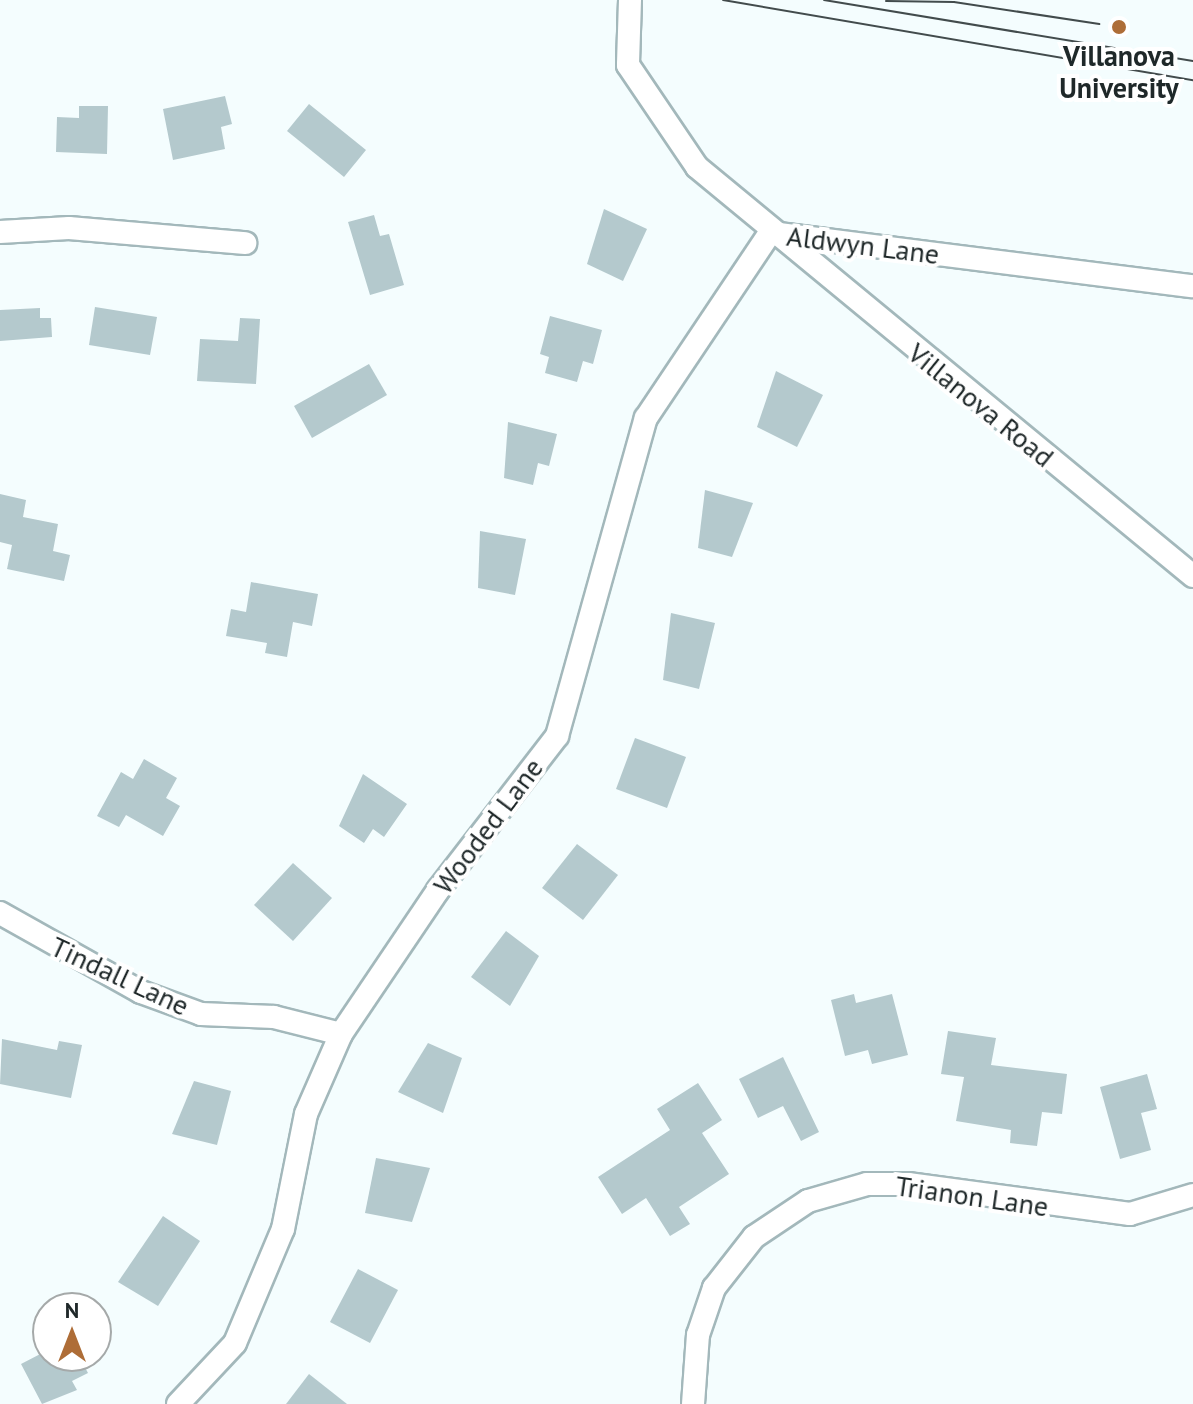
<!DOCTYPE html>
<style>
body{margin:0}
#map{position:relative;width:1193px;height:1404px;overflow:hidden;background:#f4fdfe;font-family:"PT Sans",sans-serif}
div>[style]{position:absolute}
.building>*{inset:0;background:#b4c9cd}
.roads{filter:drop-shadow(2px 0 #a3b8bb) drop-shadow(-2px 0 #a3b8bb) drop-shadow(0 2px #a3b8bb) drop-shadow(0 -2px #a3b8bb)}
.minor>*{height:22px;margin:-11px;padding:0 11px;transform-origin:11px;border-radius:11px;background:#fff}
.tram>*{height:2px;margin:-1px;padding:0 1px;transform-origin:1px;border-radius:1px;background:#424b4c}
.dots>*{width:22px;height:22px;translate:-50% -50%;box-sizing:border-box;border:4px solid #fff;border-radius:50%}
span{translate:-50% -50%;white-space:nowrap;text-align:center;line-height:1.15;-webkit-text-stroke:8px #fff;paint-order:stroke}
.poi-label{font-size:28px;color:#1f2829;font-weight:700}
.street-label{font-size:28px;color:#1f2829}
.north{position:absolute;left:32px;top:1292px;width:80px;height:80px;box-sizing:border-box;background:#fff;border:2px solid #a5a9a9;border-radius:50%;rotate:0deg;font-size:22px;font-weight:700;line-height:32px;text-align:center;color:#1f2829}
.north::after{content:'';display:block;margin:auto;width:28px;height:36px;background:#ae6d37;clip-path:polygon(50% 0,100% 100%,50% 72%,0 100%)}
</style>
<div id="map">
<div class="building">
<i style="clip-path:polygon(225px 96px,232px 124px,221px 127px,225px 149px,173px 160px,163px 109px)"></i>
<i style="clip-path:polygon(309px 104px,366px 150px,344px 177px,287px 131px)"></i>
<i style="clip-path:polygon(79px 106px,108px 106px,107px 154px,56px 152px,57px 117px,79px 118px)"></i>
<i style="clip-path:polygon(604px 209px,647px 229px,623px 281px,587px 264px)"></i>
<i style="clip-path:polygon(374px 215px,380px 236px,389px 234px,404px 285px,370px 295px,348px 222px)"></i>
<i style="clip-path:polygon(95px 307px,157px 317px,150px 355px,89px 345px)"></i>
<i style="clip-path:polygon(40px 308px,40px 318px,51px 318px,52px 337px,0 341px,0 310px)"></i>
<i style="clip-path:polygon(550px 316px,602px 330px,593px 364px,583px 361px,577px 382px,545px 373px,549px 357px,540px 354px)"></i>
<i style="clip-path:polygon(240px 318px,260px 319px,256px 384px,197px 381px,200px 339px,238px 341px)"></i>
<i style="clip-path:polygon(369px 364px,387px 395px,312px 438px,294px 406px)"></i>
<i style="clip-path:polygon(776px 371px,823px 395px,797px 447px,757px 427px)"></i>
<i style="clip-path:polygon(508px 422px,557px 434px,549px 466px,538px 463px,533px 485px,504px 478px)"></i>
<i style="clip-path:polygon(705px 490px,753px 503px,732px 557px,698px 548px)"></i>
<i style="clip-path:polygon(0 494px,26px 500px,23px 517px,58px 524px,53px 551px,70px 555px,64px 581px,7px 569px,12px 545px,0 542px)"></i>
<i style="clip-path:polygon(480px 531px,526px 539px,515px 595px,478px 588px)"></i>
<i style="clip-path:polygon(251px 582px,318px 594px,312px 626px,293px 622px,287px 657px,265px 653px,267px 643px,226px 636px,231px 609px,246px 612px)"></i>
<i style="clip-path:polygon(671px 613px,715px 623px,699px 689px,663px 680px)"></i>
<i style="clip-path:polygon(635px 738px,686px 757px,667px 808px,616px 789px)"></i>
<i style="clip-path:polygon(144px 759px,177px 778px,166px 798px,180px 806px,163px 836px,126px 815px,119px 827px,97px 816px,121px 772px,133px 779px)"></i>
<i style="clip-path:polygon(363px 774px,407px 804px,384px 837px,373px 829px,364px 843px,339px 826px)"></i>
<i style="clip-path:polygon(577px 844px,618px 875px,583px 920px,542px 888px)"></i>
<i style="clip-path:polygon(293px 863px,332px 898px,293px 941px,254px 905px)"></i>
<i style="clip-path:polygon(506px 931px,539px 956px,510px 1006px,471px 977px)"></i>
<i style="clip-path:polygon(854px 994px,856px 1003px,892px 994px,908px 1055px,872px 1064px,868px 1050px,845px 1056px,831px 1000px)"></i>
<i style="clip-path:polygon(948px 1031px,996px 1038px,991px 1065px,1067px 1074px,1062px 1114px,1042px 1112px,1037px 1146px,1010px 1143px,1011px 1130px,956px 1121px,964px 1077px,941px 1074px)"></i>
<i style="clip-path:polygon(2px 1039px,57px 1050px,59px 1041px,82px 1045px,71px 1098px,0 1084px)"></i>
<i style="clip-path:polygon(428px 1043px,462px 1058px,443px 1113px,398px 1092px)"></i>
<i style="clip-path:polygon(783px 1057px,819px 1132px,801px 1141px,783px 1106px,758px 1118px,739px 1079px)"></i>
<i style="clip-path:polygon(1147px 1074px,1157px 1109px,1141px 1113px,1151px 1150px,1120px 1159px,1100px 1087px)"></i>
<i style="clip-path:polygon(194px 1081px,231px 1091px,217px 1145px,172px 1134px)"></i>
<i style="clip-path:polygon(698px 1083px,722px 1120px,702px 1133px,729px 1174px,679px 1207px,690px 1224px,670px 1236px,646px 1198px,622px 1214px,598px 1177px,670px 1130px,657px 1109px)"></i>
<i style="clip-path:polygon(376px 1158px,430px 1168px,412px 1222px,365px 1213px)"></i>
<i style="clip-path:polygon(163px 1216px,200px 1241px,158px 1306px,118px 1282px)"></i>
<i style="clip-path:polygon(358px 1269px,398px 1290px,370px 1343px,330px 1322px)"></i>
<i style="clip-path:polygon(48px 1350px,48px 1356px,79px 1356px,88px 1373px,72px 1381px,77px 1390px,42px 1404px,21px 1364px)"></i>
<i style="clip-path:polygon(309px 1374px,347px 1404px,286px 1404px)"></i>
</div>
<div class="roads">
<div class="minor">
<i style="left:630px;top:0;width:65px;rotate:91.8deg"></i>
<i style="left:628px;top:65px;width:123px;rotate:55.9deg"></i>
<i style="left:697px;top:167px;width:643px;rotate:39.51deg"></i>
<i style="left:0;top:232px;width:69px;rotate:-3.3deg"></i>
<i style="left:69px;top:228px;width:177px;rotate:4.9deg"></i>
<i style="left:771px;top:233px;width:425px;rotate:7.2deg"></i>
<i style="left:0;top:913px;width:162px;rotate:29.3deg"></i>
<i style="left:141px;top:992px;width:64px;rotate:20.1deg"></i>
<i style="left:201px;top:1014px;width:73px;rotate:2.4deg"></i>
<i style="left:274px;top:1017px;width:69px;rotate:14.2deg"></i>
<i style="left:178px;top:1404px;width:83px;rotate:-46.9deg"></i>
<i style="left:235px;top:1343px;width:124px;rotate:-67.2deg"></i>
<i style="left:283px;top:1229px;width:117px;rotate:-78.7deg"></i>
<i style="left:306px;top:1114px;width:87px;rotate:-66.4deg"></i>
<i style="left:341px;top:1034px;width:174px;rotate:-56deg"></i>
<i style="left:438px;top:890px;width:195px;rotate:-52.3deg"></i>
<i style="left:557px;top:736px;width:330px;rotate:-74.4deg"></i>
<i style="left:646px;top:418px;width:223px;rotate:-56.2deg"></i>
<i style="left:693px;top:1404px;width:69px;rotate:-85.9deg"></i>
<i style="left:698px;top:1335px;width:50px;rotate:-71.2deg"></i>
<i style="left:714px;top:1288px;width:65px;rotate:-51.9deg"></i>
<i style="left:754px;top:1237px;width:65px;rotate:-33.7deg"></i>
<i style="left:808px;top:1201px;width:61px;rotate:-16.1deg"></i>
<i style="left:867px;top:1184px;width:41px"></i>
<i style="left:908px;top:1184px;width:224px;rotate:7.7deg"></i>
<i style="left:1130px;top:1214px;width:66px;rotate:-16.8deg"></i>
</div>
</div>
<div class="tram">
<i style="left:723px;top:0;width:477px;rotate:9.7deg"></i>
<i style="left:824px;top:0;width:374px;rotate:9.4deg"></i>
<i style="left:886px;top:1px;width:68px;rotate:0.8deg"></i>
<i style="left:954px;top:2px;width:147px;rotate:8.6deg"></i>
</div>
<div class="dots">
<i style="left:1119px;top:27px;background:#ae6d37"></i>
</div>
<div class="poi-label">
<span style="left:1119px;top:72px">Villanova<br>University</span>
</div>
<div class="street-label">
<span style="left:863px;top:245px;rotate:7deg">Aldwyn Lane</span>
<span style="left:981px;top:405px;rotate:39deg">Villanova Road</span>
<span style="left:488px;top:826px;rotate:-53deg">Wooded Lane</span>
<span style="left:120px;top:976px;rotate:25deg">Tindall Lane</span>
<span style="left:972px;top:1196px;rotate:8deg">Trianon Lane</span>
</div>
<div class="north">N</div>
</div>
